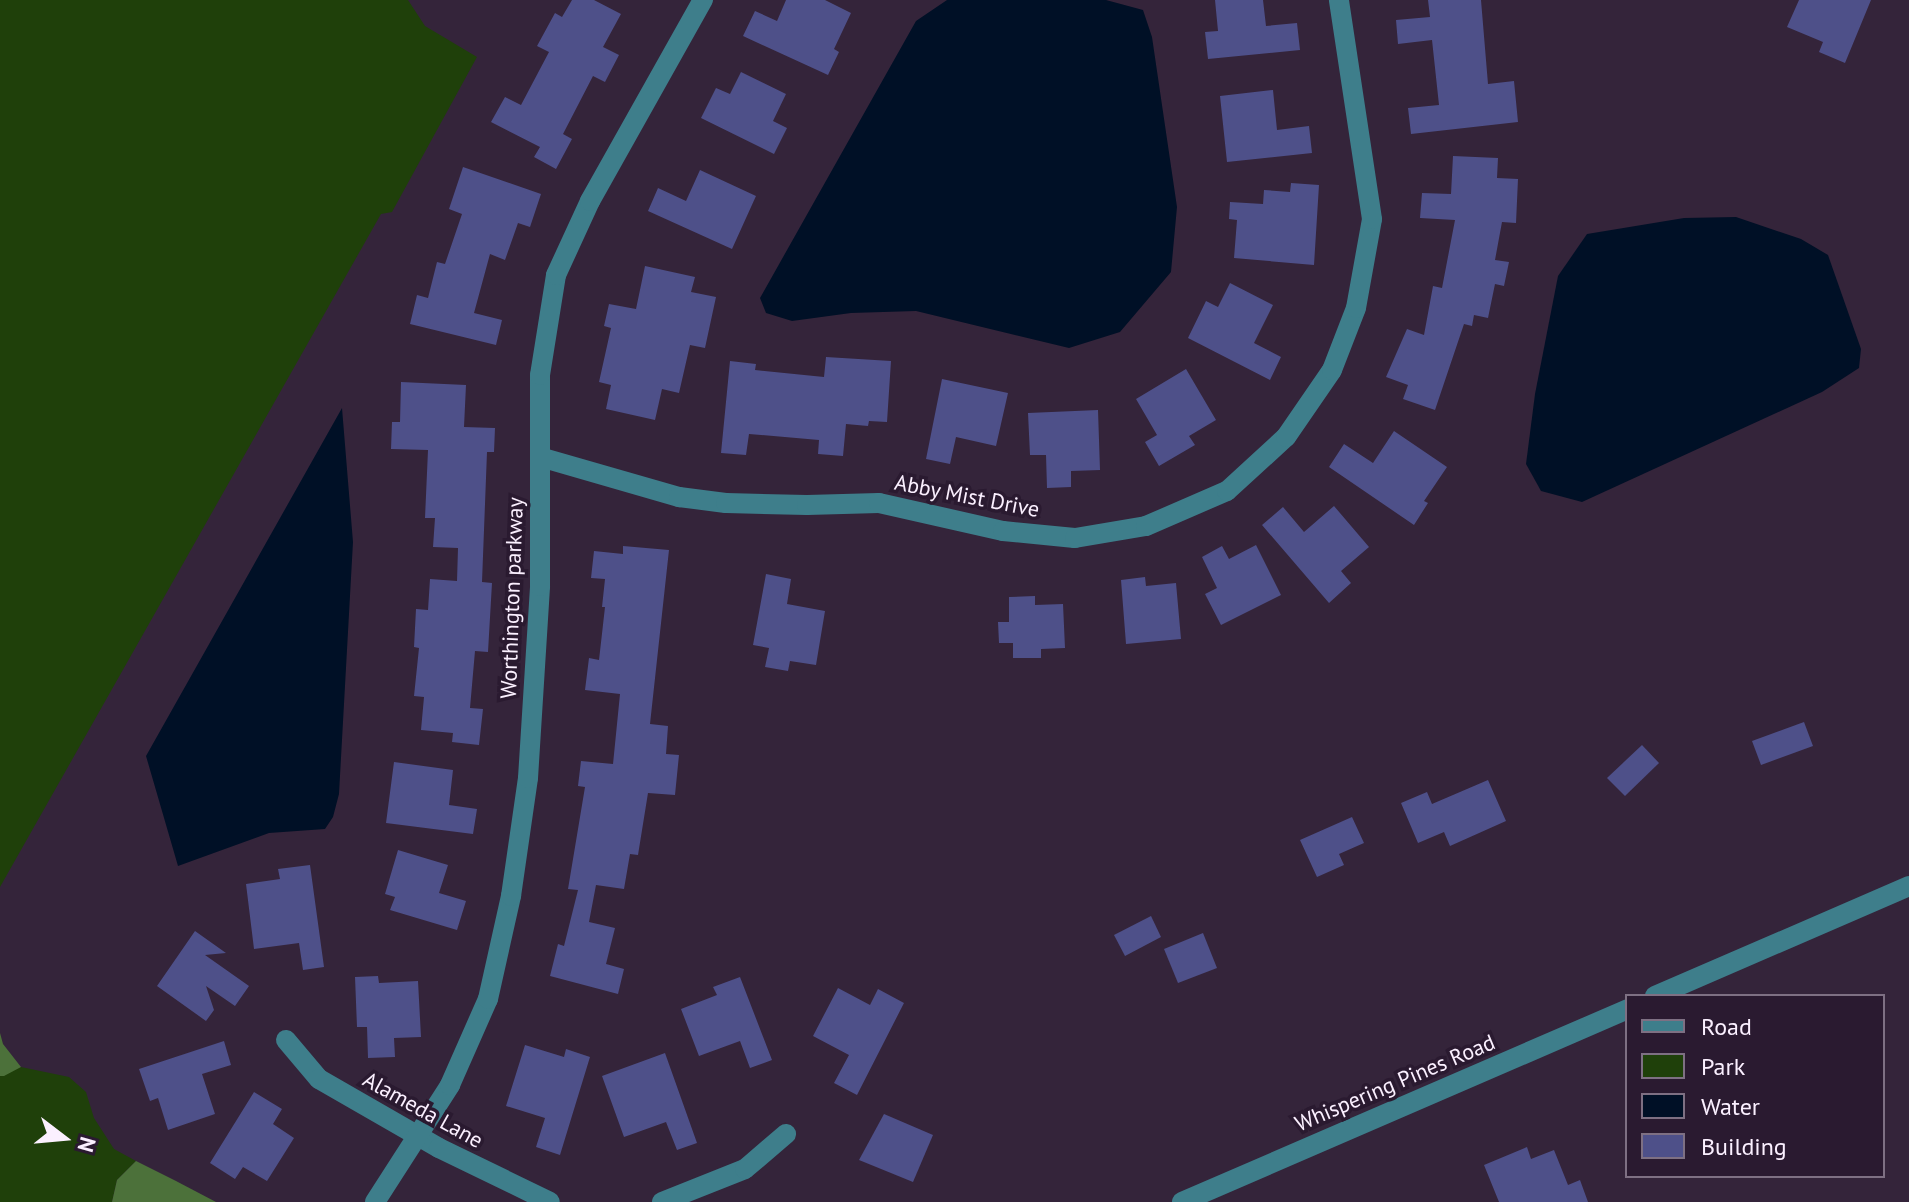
<!DOCTYPE html>
<style>
body{margin:0}
#map{position:relative;width:1909px;height:1202px;overflow:hidden;background:#34243a;font-family:"PT Sans",sans-serif}
div>[style]{position:absolute}
.green>*{inset:0;background:#1f400a}
.forest>*{inset:0;background:#4c713a}
.water>*{inset:0;background:#001026}
.building>*{inset:0;background:#4e5089}
.minor>*{height:20px;margin:-10px;padding:0 10px;transform-origin:10px;border-radius:10px;background:#3e7e8b}
span{translate:-50% -50%;white-space:nowrap;text-align:center;line-height:1.15;-webkit-text-stroke:7px #2a1a30;paint-order:stroke}
.street-label{font-size:22px;color:#fbf0ff}
.legend{position:absolute;left:1625px;top:994px;width:260px;height:184px;box-sizing:border-box;background:#2a1a30;border:2px solid #7e7083;margin:0;padding:10px 14px;list-style:none;font-size:24px;color:#fbf0ff}
.legend li{display:flex;align-items:center;gap:16px;height:40px}
.legend b{width:40px;border:2px solid #7e7083}
.north{position:absolute;left:24px;top:1098px;width:80px;height:80px;-webkit-text-stroke:6px #2a1a30;paint-order:stroke;rotate:106deg;font-size:22px;font-weight:700;line-height:32px;text-align:center;color:#fbf0ff}
.north::after{content:'';display:block;margin:auto;width:28px;height:36px;background:#fbf0ff;clip-path:polygon(50% 0,100% 100%,50% 72%,0 100%)}
</style>
<div id="map">
<div class="green">
<i style="clip-path:polygon(0 0,408px 0,425px 26px,477px 57px,392px 212px,381px 214px,0 887px)"></i>
<i style="clip-path:polygon(21px 1067px,69px 1077px,86px 1092px,94px 1118px,114px 1149px,136px 1161px,117px 1180px,112px 1202px,0 1202px,0 1076px)"></i>
</div>
<div class="forest">
<i style="clip-path:polygon(0 1033px,3px 1044px,21px 1067px,4px 1076px,0 1076px)"></i>
<i style="clip-path:polygon(136px 1161px,176px 1181px,216px 1202px,112px 1202px,117px 1180px)"></i>
</div>
<div class="water">
<i style="clip-path:polygon(947px 0,1106px 0,1143px 10px,1152px 37px,1177px 207px,1171px 272px,1120px 332px,1069px 348px,916px 311px,851px 313px,792px 321px,766px 313px,760px 298px,916px 21px)"></i>
<i style="clip-path:polygon(1736px 217px,1801px 239px,1828px 255px,1861px 349px,1859px 368px,1822px 392px,1582px 502px,1541px 491px,1526px 464px,1535px 394px,1558px 276px,1587px 234px,1684px 218px)"></i>
<i style="clip-path:polygon(342px 408px,353px 542px,339px 794px,333px 817px,325px 829px,269px 833px,178px 866px,146px 756px)"></i>
</div>
<div class="building">
<i style="clip-path:polygon(572px 0,594px 0,621px 14px,603px 47px,619px 55px,605px 82px,593px 76px,563px 134px,572px 139px,556px 169px,534px 157px,540px 147px,491px 122px,505px 97px,521px 105px,549px 52px,537px 46px,555px 13px,562px 17px)"></i>
<i style="clip-path:polygon(786px 0,825px 0,851px 13px,834px 49px,839px 52px,828px 75px,743px 36px,755px 11px,777px 21px)"></i>
<i style="clip-path:polygon(1215px 0,1263px 0,1266px 26px,1297px 23px,1300px 50px,1208px 59px,1205px 32px,1218px 31px)"></i>
<i style="clip-path:polygon(1428px 0,1481px 0,1488px 84px,1514px 81px,1518px 122px,1411px 134px,1408px 108px,1439px 105px,1432px 40px,1398px 44px,1396px 20px,1430px 17px)"></i>
<i style="clip-path:polygon(1799px 0,1871px 0,1845px 63px,1819px 52px,1823px 42px,1787px 27px)"></i>
<i style="clip-path:polygon(741px 72px,786px 94px,773px 121px,787px 128px,774px 154px,701px 118px,716px 88px,730px 94px)"></i>
<i style="clip-path:polygon(1273px 90px,1277px 130px,1309px 126px,1312px 153px,1227px 162px,1220px 96px)"></i>
<i style="clip-path:polygon(1453px 156px,1498px 158px,1497px 178px,1518px 179px,1516px 223px,1502px 222px,1495px 260px,1509px 262px,1504px 286px,1495px 284px,1488px 318px,1474px 315px,1472px 326px,1464px 324px,1435px 410px,1403px 399px,1408px 385px,1386px 377px,1407px 329px,1424px 335px,1433px 286px,1442px 288px,1455px 220px,1420px 218px,1422px 193px,1451px 194px)"></i>
<i style="clip-path:polygon(463px 167px,541px 194px,530px 227px,518px 223px,505px 260px,490px 254px,474px 313px,502px 320px,496px 345px,410px 324px,417px 295px,428px 298px,437px 262px,445px 264px,462px 214px,449px 209px)"></i>
<i style="clip-path:polygon(700px 170px,756px 196px,732px 249px,648px 211px,658px 188px,686px 201px)"></i>
<i style="clip-path:polygon(1291px 183px,1319px 185px,1314px 265px,1234px 258px,1237px 220px,1229px 219px,1230px 202px,1263px 204px,1264px 190px,1290px 192px)"></i>
<i style="clip-path:polygon(645px 266px,695px 277px,691px 292px,716px 297px,705px 348px,690px 345px,679px 393px,662px 389px,655px 420px,606px 409px,611px 385px,599px 382px,611px 328px,604px 326px,609px 304px,636px 309px)"></i>
<i style="clip-path:polygon(1230px 283px,1273px 305px,1254px 343px,1281px 357px,1270px 380px,1188px 338px,1206px 301px,1218px 307px)"></i>
<i style="clip-path:polygon(826px 357px,891px 361px,887px 422px,869px 421px,868px 426px,846px 424px,843px 456px,818px 454px,819px 440px,749px 434px,746px 455px,721px 453px,730px 361px,756px 364px,755px 370px,824px 377px)"></i>
<i style="clip-path:polygon(1186px 369px,1216px 420px,1189px 436px,1195px 445px,1159px 466px,1145px 442px,1157px 435px,1136px 399px)"></i>
<i style="clip-path:polygon(942px 379px,1008px 393px,996px 446px,956px 437px,950px 464px,926px 459px)"></i>
<i style="clip-path:polygon(401px 382px,466px 385px,464px 427px,495px 428px,494px 452px,487px 452px,482px 582px,492px 583px,488px 652px,475px 651px,470px 708px,483px 709px,479px 745px,452px 742px,453px 733px,421px 730px,424px 697px,414px 696px,419px 648px,414px 647px,416px 609px,428px 610px,430px 579px,457px 581px,458px 548px,433px 547px,435px 518px,425px 518px,428px 450px,391px 449px,392px 422px,400px 422px)"></i>
<i style="clip-path:polygon(1098px 410px,1100px 470px,1071px 471px,1071px 487px,1047px 488px,1046px 455px,1030px 455px,1028px 413px)"></i>
<i style="clip-path:polygon(1394px 431px,1447px 467px,1424px 501px,1428px 503px,1414px 525px,1329px 467px,1344px 444px,1373px 463px)"></i>
<i style="clip-path:polygon(1334px 506px,1369px 547px,1341px 571px,1351px 583px,1329px 603px,1262px 525px,1283px 507px,1304px 532px)"></i>
<i style="clip-path:polygon(1256px 545px,1281px 595px,1221px 625px,1205px 594px,1217px 588px,1202px 557px,1222px 546px,1229px 559px)"></i>
<i style="clip-path:polygon(623px 546px,669px 550px,650px 724px,668px 726px,666px 754px,679px 755px,675px 795px,648px 793px,638px 855px,630px 854px,624px 889px,596px 885px,589px 922px,615px 928px,606px 964px,624px 969px,618px 994px,550px 976px,558px 944px,564px 946px,578px 890px,568px 889px,585px 787px,578px 786px,581px 761px,613px 764px,620px 694px,585px 690px,589px 658px,599px 660px,605px 607px,602px 607px,605px 579px,591px 578px,594px 551px,623px 554px)"></i>
<i style="clip-path:polygon(766px 574px,791px 579px,787px 604px,825px 611px,816px 665px,790px 661px,788px 671px,765px 667px,769px 648px,753px 645px)"></i>
<i style="clip-path:polygon(1145px 577px,1146px 586px,1176px 583px,1181px 639px,1126px 644px,1121px 580px)"></i>
<i style="clip-path:polygon(1035px 596px,1035px 605px,1063px 604px,1065px 648px,1041px 649px,1041px 658px,1013px 658px,1013px 643px,999px 643px,998px 622px,1009px 622px,1009px 597px)"></i>
<i style="clip-path:polygon(1804px 722px,1813px 746px,1761px 765px,1752px 741px)"></i>
<i style="clip-path:polygon(1642px 745px,1659px 763px,1625px 796px,1607px 778px)"></i>
<i style="clip-path:polygon(394px 762px,453px 770px,449px 805px,477px 809px,473px 834px,386px 823px)"></i>
<i style="clip-path:polygon(1488px 780px,1506px 821px,1450px 846px,1444px 832px,1418px 843px,1401px 803px,1427px 792px,1432px 804px)"></i>
<i style="clip-path:polygon(1352px 817px,1364px 843px,1339px 854px,1344px 865px,1317px 877px,1300px 840px)"></i>
<i style="clip-path:polygon(398px 850px,448px 865px,439px 893px,466px 901px,457px 930px,390px 910px,395px 897px,385px 894px)"></i>
<i style="clip-path:polygon(310px 865px,324px 967px,303px 970px,299px 943px,254px 949px,246px 884px,280px 879px,278px 869px)"></i>
<i style="clip-path:polygon(1151px 916px,1161px 937px,1125px 956px,1114px 935px)"></i>
<i style="clip-path:polygon(195px 931px,226px 953px,205px 955px,249px 986px,235px 1006px,206px 986px,214px 1010px,206px 1021px,157px 986px)"></i>
<i style="clip-path:polygon(1203px 933px,1217px 968px,1178px 983px,1164px 949px)"></i>
<i style="clip-path:polygon(378px 976px,379px 983px,418px 981px,421px 1037px,394px 1038px,395px 1057px,368px 1058px,367px 1027px,357px 1027px,355px 977px)"></i>
<i style="clip-path:polygon(740px 977px,772px 1060px,750px 1068px,740px 1041px,699px 1056px,681px 1009px,717px 995px,713px 987px)"></i>
<i style="clip-path:polygon(838px 988px,870px 1005px,878px 989px,904px 1003px,857px 1095px,834px 1083px,849px 1055px,813px 1036px)"></i>
<i style="clip-path:polygon(224px 1041px,231px 1065px,202px 1074px,215px 1114px,168px 1130px,158px 1098px,150px 1101px,139px 1069px)"></i>
<i style="clip-path:polygon(525px 1045px,564px 1057px,566px 1049px,590px 1057px,560px 1155px,536px 1147px,545px 1118px,506px 1106px)"></i>
<i style="clip-path:polygon(665px 1053px,697px 1143px,677px 1150px,666px 1122px,624px 1137px,602px 1076px)"></i>
<i style="clip-path:polygon(254px 1092px,282px 1109px,273px 1124px,294px 1138px,267px 1181px,243px 1167px,235px 1179px,210px 1163px)"></i>
<i style="clip-path:polygon(884px 1114px,933px 1135px,913px 1182px,859px 1160px)"></i>
<i style="clip-path:polygon(1527px 1147px,1531px 1159px,1554px 1150px,1568px 1185px,1580px 1180px,1588px 1202px,1499px 1202px,1484px 1165px)"></i>
</div>
<div class="minor">
<i style="left:540px;top:457px;width:145px;rotate:16.1deg"></i>
<i style="left:679px;top:497px;width:47px;rotate:7.3deg"></i>
<i style="left:726px;top:503px;width:81px;rotate:1.4deg"></i>
<i style="left:807px;top:505px;width:72px;rotate:-1.6deg"></i>
<i style="left:879px;top:503px;width:127px;rotate:12.7deg"></i>
<i style="left:1003px;top:531px;width:72px;rotate:5.6deg"></i>
<i style="left:1075px;top:538px;width:72px;rotate:-9.6deg"></i>
<i style="left:1146px;top:526px;width:88px;rotate:-23.4deg"></i>
<i style="left:1227px;top:491px;width:80px;rotate:-42.5deg"></i>
<i style="left:1286px;top:437px;width:81px;rotate:-55.5deg"></i>
<i style="left:1332px;top:370px;width:66px;rotate:-68.8deg"></i>
<i style="left:1356px;top:308px;width:90px;rotate:-79.8deg"></i>
<i style="left:1372px;top:219px;width:221px;rotate:-98.6deg"></i>
<i style="left:1655px;top:996px;width:277px;rotate:-23.4deg"></i>
<i style="left:286px;top:1040px;width:51px;rotate:49.8deg"></i>
<i style="left:319px;top:1079px;width:138px;rotate:29.9deg"></i>
<i style="left:439px;top:1148px;width:123px;rotate:25.9deg"></i>
<i style="left:375px;top:1202px;width:139px;rotate:-57.3deg"></i>
<i style="left:450px;top:1085px;width:94px;rotate:-66.2deg"></i>
<i style="left:488px;top:999px;width:106px;rotate:-77.4deg"></i>
<i style="left:511px;top:896px;width:119px;rotate:-81.8deg"></i>
<i style="left:528px;top:778px;width:192px;rotate:-86.4deg"></i>
<i style="left:540px;top:586px;width:211px;rotate:-90deg"></i>
<i style="left:540px;top:375px;width:101px;rotate:-80.9deg"></i>
<i style="left:556px;top:275px;width:81px;rotate:-65.3deg"></i>
<i style="left:590px;top:201px;width:231px;rotate:-60.7deg"></i>
<i style="left:662px;top:1202px;width:89px;rotate:-21.7deg"></i>
<i style="left:745px;top:1169px;width:54px;rotate:-40.5deg"></i>
<i style="left:1182px;top:1202px;width:485px;rotate:-23.4deg"></i>
</div>
<div class="street-label">
<span style="left:967px;top:496px;rotate:11deg">Abby Mist Drive</span>
<span style="left:512px;top:598px;rotate:-88deg">Worthington parkway</span>
<span style="left:1395px;top:1083px;rotate:-23deg">Whispering Pines Road</span>
<span style="left:423px;top:1110px;rotate:29deg">Alameda Lane</span>
</div>
<ul class="legend">
<li><b style="height:10px;background:#3e7e8b"></b>Road</li>
<li><b style="height:22px;background:#1f400a"></b>Park</li>
<li><b style="height:22px;background:#001026"></b>Water</li>
<li><b style="height:22px;background:#4e5089"></b>Building</li>
</ul>
<div class="north">N</div>
</div>
